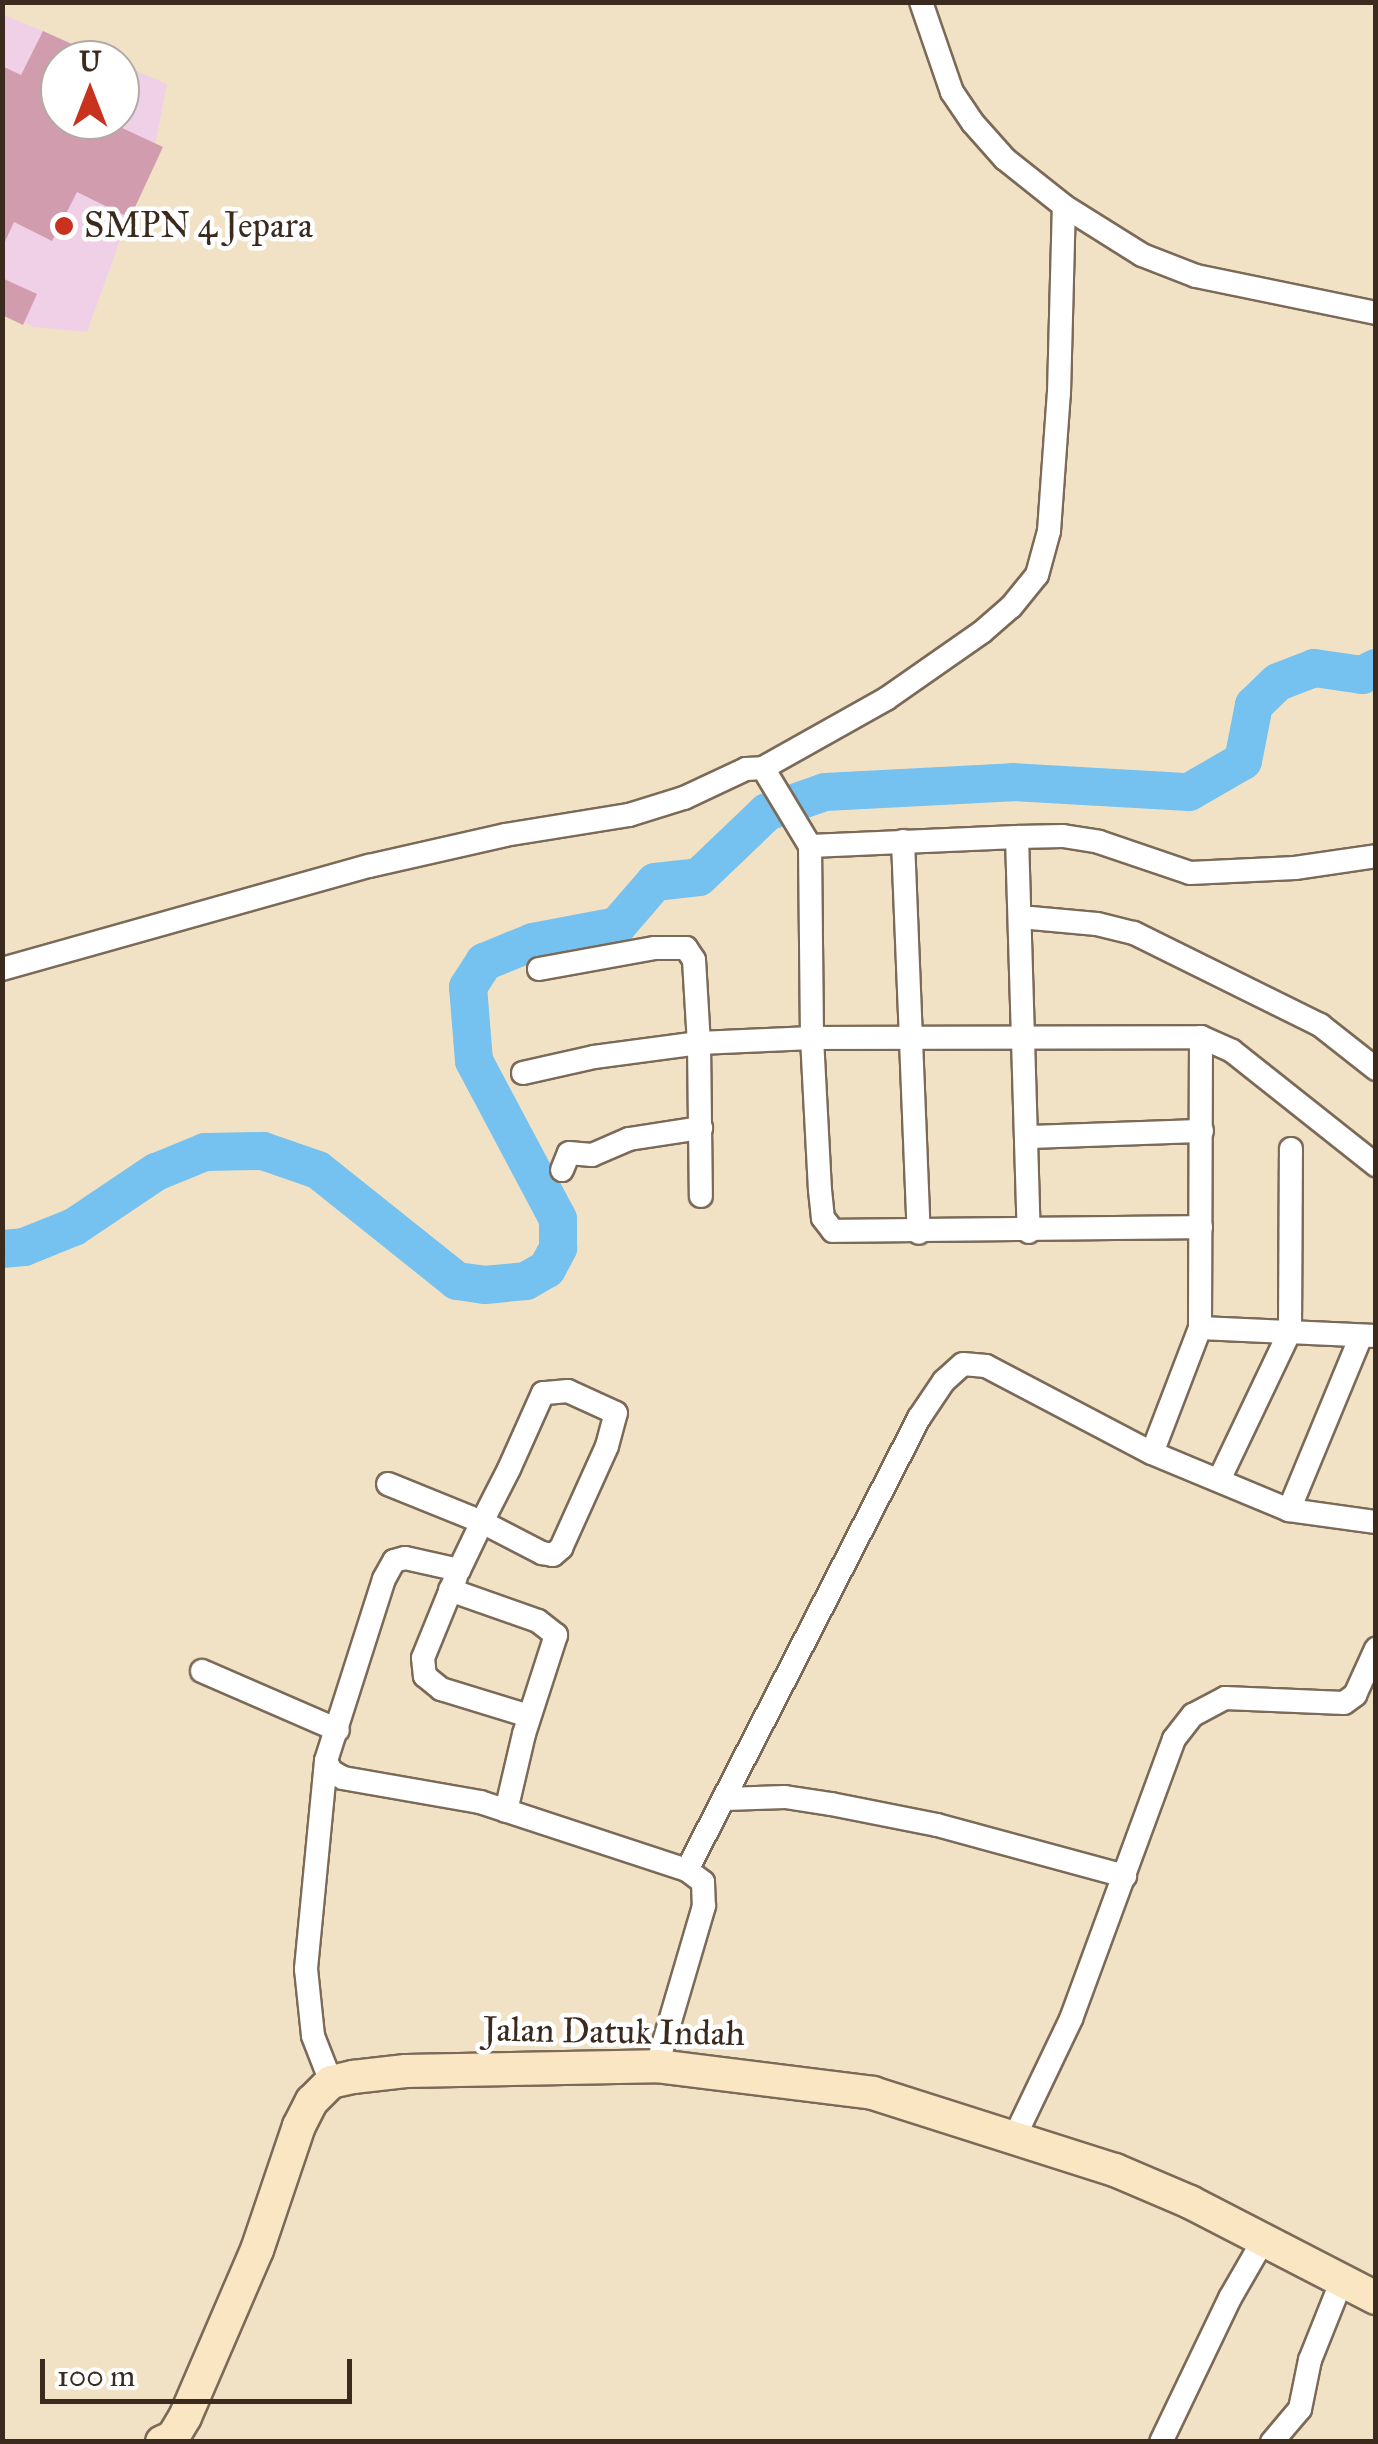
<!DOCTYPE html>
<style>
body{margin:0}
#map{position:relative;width:1378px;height:2444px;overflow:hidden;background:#f2e2c5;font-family:"IM FELL Great Primer",serif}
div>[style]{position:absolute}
.built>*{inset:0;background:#efd0e6}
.river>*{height:38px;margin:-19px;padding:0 19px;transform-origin:19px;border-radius:19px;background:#75c1ef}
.building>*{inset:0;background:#d29caf}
.roads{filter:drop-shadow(2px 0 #7b6a58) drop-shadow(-2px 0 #7b6a58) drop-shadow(0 2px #7b6a58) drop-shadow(0 -2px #7b6a58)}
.street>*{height:22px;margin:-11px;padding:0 11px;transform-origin:11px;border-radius:11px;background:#fff}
.secondary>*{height:32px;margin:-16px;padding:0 16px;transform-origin:16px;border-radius:16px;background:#fbe6c4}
.dots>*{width:28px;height:28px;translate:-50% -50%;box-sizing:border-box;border:5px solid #fff;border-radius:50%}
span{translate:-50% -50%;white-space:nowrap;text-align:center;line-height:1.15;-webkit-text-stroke:9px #fff;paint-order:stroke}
.poi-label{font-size:35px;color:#3b2a1e}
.left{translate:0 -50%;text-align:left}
.street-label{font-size:35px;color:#3b2a1e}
.frame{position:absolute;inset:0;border:5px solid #3b2a1e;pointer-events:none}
.north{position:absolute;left:40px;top:40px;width:100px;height:100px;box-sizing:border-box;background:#fff;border:2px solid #b1aaa5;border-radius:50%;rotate:0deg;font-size:28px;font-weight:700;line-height:40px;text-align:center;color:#3b2a1e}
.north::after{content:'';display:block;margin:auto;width:35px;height:45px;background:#c8321e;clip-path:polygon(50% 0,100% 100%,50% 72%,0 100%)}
.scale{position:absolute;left:40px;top:2359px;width:312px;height:45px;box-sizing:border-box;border:5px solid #3b2a1e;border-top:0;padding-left:12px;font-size:30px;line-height:35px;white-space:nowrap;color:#3b2a1e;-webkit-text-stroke:8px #fff;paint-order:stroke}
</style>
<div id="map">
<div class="built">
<i style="clip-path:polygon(2px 14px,111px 60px,60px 60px,60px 120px,120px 120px,120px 64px,167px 84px,156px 140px,87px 332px,33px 327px,3px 311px)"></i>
</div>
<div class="river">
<i style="left:2px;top:1249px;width:22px;rotate:-5deg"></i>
<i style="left:24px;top:1247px;width:54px;rotate:-21.8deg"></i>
<i style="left:74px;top:1227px;width:99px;rotate:-33.9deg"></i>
<i style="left:156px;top:1172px;width:53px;rotate:-22.2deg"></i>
<i style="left:205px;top:1152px;width:58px;rotate:-1deg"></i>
<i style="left:263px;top:1151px;width:58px;rotate:19.1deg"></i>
<i style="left:318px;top:1170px;width:178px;rotate:38.6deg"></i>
<i style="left:457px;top:1281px;width:28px;rotate:8deg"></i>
<i style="left:485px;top:1285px;width:41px;rotate:-5.6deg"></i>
<i style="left:526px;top:1281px;width:24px;rotate:-30deg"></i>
<i style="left:547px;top:1269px;width:24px;rotate:-62deg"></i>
<i style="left:558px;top:1248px;width:29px;rotate:-90deg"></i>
<i style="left:558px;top:1219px;width:179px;rotate:-118deg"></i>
<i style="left:474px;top:1061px;width:74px;rotate:-94.6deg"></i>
<i style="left:468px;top:987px;width:30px;rotate:-57deg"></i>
<i style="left:484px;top:962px;width:53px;rotate:-22.2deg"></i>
<i style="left:533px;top:942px;width:86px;rotate:-10.8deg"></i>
<i style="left:617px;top:926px;width:58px;rotate:-49.2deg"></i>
<i style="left:655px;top:882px;width:44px;rotate:-6.5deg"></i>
<i style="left:699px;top:877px;width:94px;rotate:-43.7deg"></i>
<i style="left:767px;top:812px;width:61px;rotate:-19deg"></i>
<i style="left:825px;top:792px;width:188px;rotate:-3deg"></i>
<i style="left:1013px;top:782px;width:176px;rotate:3.3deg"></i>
<i style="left:1189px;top:792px;width:62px;rotate:-29.9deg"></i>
<i style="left:1243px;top:761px;width:57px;rotate:-78.9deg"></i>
<i style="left:1254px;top:705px;width:33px;rotate:-44deg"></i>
<i style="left:1278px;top:682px;width:39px;rotate:-21deg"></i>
<i style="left:1314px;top:668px;width:49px;rotate:8.3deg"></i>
<i style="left:1362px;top:675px;width:16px;rotate:-27deg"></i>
</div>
<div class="building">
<i style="clip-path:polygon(43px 31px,107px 60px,60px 60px,60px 120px,105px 120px,163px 147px,130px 218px,77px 192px,52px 241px,14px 222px,2px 248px,2px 66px,21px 75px)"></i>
<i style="clip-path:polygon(2px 278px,37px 294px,23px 325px,2px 315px)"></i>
</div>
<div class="roads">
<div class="street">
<i style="left:921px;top:2px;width:95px;rotate:71deg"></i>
<i style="left:952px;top:92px;width:37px;rotate:56deg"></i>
<i style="left:973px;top:123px;width:48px;rotate:48.4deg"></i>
<i style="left:1005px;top:159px;width:75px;rotate:38.5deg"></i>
<i style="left:1064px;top:206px;width:92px;rotate:32.1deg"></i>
<i style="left:1142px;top:255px;width:58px;rotate:21.3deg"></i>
<i style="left:1196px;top:276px;width:184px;rotate:11.6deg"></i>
<i style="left:763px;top:768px;width:141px;rotate:-29.3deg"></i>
<i style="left:886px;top:699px;width:117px;rotate:-34.9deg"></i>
<i style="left:982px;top:632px;width:38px;rotate:-41deg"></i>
<i style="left:1011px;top:607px;width:41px;rotate:-50.9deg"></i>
<i style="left:1037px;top:575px;width:46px;rotate:-74.7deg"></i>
<i style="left:1049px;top:531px;width:138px;rotate:-85.9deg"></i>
<i style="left:1059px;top:393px;width:187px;rotate:-88.5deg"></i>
<i style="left:1017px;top:837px;width:46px;rotate:-1.2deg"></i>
<i style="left:1063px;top:836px;width:36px;rotate:9deg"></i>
<i style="left:1099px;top:842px;width:96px;rotate:18.8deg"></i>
<i style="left:1190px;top:873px;width:105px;rotate:-2.7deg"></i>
<i style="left:1295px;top:868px;width:82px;rotate:-8.4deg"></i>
<i style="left:903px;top:841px;width:392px;rotate:87.7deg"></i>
<i style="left:810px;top:846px;width:207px;rotate:-2.5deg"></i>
<i style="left:1017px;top:837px;width:395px;rotate:88.3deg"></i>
<i style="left:1020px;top:917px;width:77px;rotate:5.2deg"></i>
<i style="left:1097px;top:924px;width:38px;rotate:14deg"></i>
<i style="left:1134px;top:933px;width:208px;rotate:26.3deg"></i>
<i style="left:1320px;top:1025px;width:71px;rotate:38.2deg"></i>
<i style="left:2px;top:969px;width:381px;rotate:-15.7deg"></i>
<i style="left:369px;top:866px;width:139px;rotate:-12.8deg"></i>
<i style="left:505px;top:835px;width:126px;rotate:-9.2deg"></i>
<i style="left:629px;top:815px;width:58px;rotate:-17.2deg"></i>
<i style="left:684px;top:798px;width:68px;rotate:-25.1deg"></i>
<i style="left:746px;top:769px;width:17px;rotate:-3deg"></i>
<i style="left:763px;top:768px;width:91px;rotate:58.9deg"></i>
<i style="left:810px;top:846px;width:192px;rotate:89.4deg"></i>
<i style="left:812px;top:1038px;width:152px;rotate:87deg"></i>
<i style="left:820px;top:1190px;width:28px;rotate:84deg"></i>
<i style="left:823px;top:1218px;width:16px;rotate:52deg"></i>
<i style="left:833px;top:1231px;width:368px;rotate:-0.6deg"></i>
<i style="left:539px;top:969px;width:118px;rotate:-10.3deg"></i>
<i style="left:655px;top:948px;width:31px"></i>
<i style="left:686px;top:948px;width:14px;rotate:56deg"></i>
<i style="left:694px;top:960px;width:83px;rotate:86.6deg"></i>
<i style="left:699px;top:1043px;width:113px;rotate:-2.5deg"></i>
<i style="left:812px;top:1038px;width:389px;rotate:-0.1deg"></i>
<i style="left:1201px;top:1037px;width:291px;rotate:90.2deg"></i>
<i style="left:1200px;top:1328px;width:176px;rotate:2.6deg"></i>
<i style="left:1201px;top:1037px;width:34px;rotate:24deg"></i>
<i style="left:1232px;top:1051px;width:184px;rotate:38.4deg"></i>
<i style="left:523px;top:1073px;width:73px;rotate:-12.7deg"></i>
<i style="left:594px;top:1057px;width:106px;rotate:-7.6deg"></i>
<i style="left:699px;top:1043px;width:153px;rotate:89.3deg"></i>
<i style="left:1027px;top:1137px;width:175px;rotate:-2deg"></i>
<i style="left:562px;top:1170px;width:18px;rotate:-68deg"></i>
<i style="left:569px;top:1153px;width:23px;rotate:5deg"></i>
<i style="left:592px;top:1155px;width:40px;rotate:-23.4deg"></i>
<i style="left:629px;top:1139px;width:73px;rotate:-8.7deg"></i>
<i style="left:1152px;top:1453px;width:134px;rotate:-69deg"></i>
<i style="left:1219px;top:1480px;width:165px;rotate:-64.5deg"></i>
<i style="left:1290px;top:1331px;width:182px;rotate:-89.7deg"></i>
<i style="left:388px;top:1484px;width:101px;rotate:22deg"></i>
<i style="left:482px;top:1522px;width:68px;rotate:27.3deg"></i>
<i style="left:542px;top:1553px;width:11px;rotate:10deg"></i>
<i style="left:553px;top:1555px;width:11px;rotate:-41deg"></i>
<i style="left:561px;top:1548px;width:112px;rotate:-65.7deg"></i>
<i style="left:607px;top:1446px;width:34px;rotate:-75deg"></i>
<i style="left:616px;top:1413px;width:53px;rotate:-155.4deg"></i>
<i style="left:568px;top:1391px;width:25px;rotate:175deg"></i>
<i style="left:543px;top:1393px;width:83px;rotate:114.1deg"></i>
<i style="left:509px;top:1469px;width:59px;rotate:117deg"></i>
<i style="left:482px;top:1522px;width:53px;rotate:115.6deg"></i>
<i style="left:459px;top:1570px;width:55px;rotate:-167.5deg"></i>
<i style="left:405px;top:1558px;width:11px;rotate:165deg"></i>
<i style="left:394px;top:1561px;width:21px;rotate:119deg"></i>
<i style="left:384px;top:1579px;width:191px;rotate:107.7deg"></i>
<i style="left:326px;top:1761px;width:11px;rotate:63deg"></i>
<i style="left:331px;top:1771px;width:14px;rotate:30deg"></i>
<i style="left:343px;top:1778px;width:139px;rotate:9.9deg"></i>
<i style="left:480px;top:1802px;width:218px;rotate:18.2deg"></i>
<i style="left:687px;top:1870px;width:20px;rotate:37deg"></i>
<i style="left:703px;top:1882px;width:24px;rotate:88deg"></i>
<i style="left:704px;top:1906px;width:167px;rotate:106.4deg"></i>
<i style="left:1289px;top:1510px;width:188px;rotate:-67.5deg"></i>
<i style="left:456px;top:1577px;width:87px;rotate:112.2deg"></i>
<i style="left:423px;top:1658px;width:18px;rotate:84deg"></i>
<i style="left:425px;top:1676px;width:21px;rotate:39deg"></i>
<i style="left:441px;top:1689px;width:92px;rotate:17.1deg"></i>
<i style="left:450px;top:1590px;width:93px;rotate:19.4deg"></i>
<i style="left:538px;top:1621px;width:23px;rotate:38deg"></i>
<i style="left:556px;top:1635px;width:104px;rotate:107.9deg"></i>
<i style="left:524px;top:1734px;width:79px;rotate:103.2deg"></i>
<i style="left:202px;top:1671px;width:148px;rotate:23.5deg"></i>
<i style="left:326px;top:1761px;width:209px;rotate:95.5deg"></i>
<i style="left:306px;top:1969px;width:67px;rotate:84deg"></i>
<i style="left:313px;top:2036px;width:49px;rotate:68.6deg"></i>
<i style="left:726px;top:1799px;width:59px;rotate:-1.9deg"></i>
<i style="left:785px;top:1797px;width:47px;rotate:8.7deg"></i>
<i style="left:831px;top:1804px;width:108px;rotate:11.2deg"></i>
<i style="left:937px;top:1825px;width:195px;rotate:15.2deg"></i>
<i style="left:687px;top:1870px;width:508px;rotate:-62.83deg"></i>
<i style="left:919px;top:1418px;width:45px;rotate:-56deg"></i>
<i style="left:944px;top:1381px;width:25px;rotate:-42deg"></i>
<i style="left:963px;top:1364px;width:23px;rotate:5deg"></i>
<i style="left:986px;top:1366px;width:187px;rotate:27.7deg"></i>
<i style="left:1152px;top:1453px;width:148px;rotate:22.6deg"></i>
<i style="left:1289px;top:1510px;width:88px;rotate:7.9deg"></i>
<i style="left:1015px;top:2136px;width:130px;rotate:-64.4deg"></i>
<i style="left:1071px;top:2019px;width:298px;rotate:-69.8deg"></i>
<i style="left:1174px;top:1739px;width:31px;rotate:-52deg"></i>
<i style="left:1193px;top:1715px;width:36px;rotate:-28deg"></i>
<i style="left:1225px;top:1698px;width:119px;rotate:2.4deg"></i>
<i style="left:1344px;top:1703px;width:14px;rotate:-36deg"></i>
<i style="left:1355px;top:1695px;width:51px;rotate:-65.5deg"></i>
<i style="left:1161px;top:2442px;width:160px;rotate:-64.4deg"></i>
<i style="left:1230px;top:2298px;width:68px;rotate:-60deg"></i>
<i style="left:1272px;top:2442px;width:43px;rotate:-49.7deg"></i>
<i style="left:1300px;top:2409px;width:50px;rotate:-78.5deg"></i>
<i style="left:1310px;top:2360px;width:86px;rotate:-68.2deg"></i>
</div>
<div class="secondary">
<i style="left:162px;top:2442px;width:12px;rotate:-24deg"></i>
<i style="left:173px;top:2437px;width:23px;rotate:-59deg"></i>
<i style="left:185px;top:2417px;width:182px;rotate:-66.7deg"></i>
<i style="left:257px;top:2250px;width:131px;rotate:-71.3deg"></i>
<i style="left:299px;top:2126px;width:28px;rotate:-63deg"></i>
<i style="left:312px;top:2101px;width:27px;rotate:-45deg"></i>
<i style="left:331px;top:2082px;width:23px;rotate:-13deg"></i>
<i style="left:353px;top:2077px;width:53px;rotate:-6.5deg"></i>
<i style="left:406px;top:2071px;width:251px;rotate:-1.1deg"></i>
<i style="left:657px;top:2066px;width:218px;rotate:7.1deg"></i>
<i style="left:873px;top:2093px;width:254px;rotate:17.7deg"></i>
<i style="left:1115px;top:2170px;width:82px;rotate:23.1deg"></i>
<i style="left:1190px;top:2202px;width:209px;rotate:27.3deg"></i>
</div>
</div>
<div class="dots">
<i style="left:64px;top:226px;background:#c8321e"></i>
</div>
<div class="poi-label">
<span class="left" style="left:84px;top:226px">SMPN 4 Jepara</span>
</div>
<div class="street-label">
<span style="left:614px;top:2032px;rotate:1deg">Jalan Datuk Indah</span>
</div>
<div class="frame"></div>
<div class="north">U</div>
<div class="scale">100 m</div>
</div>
